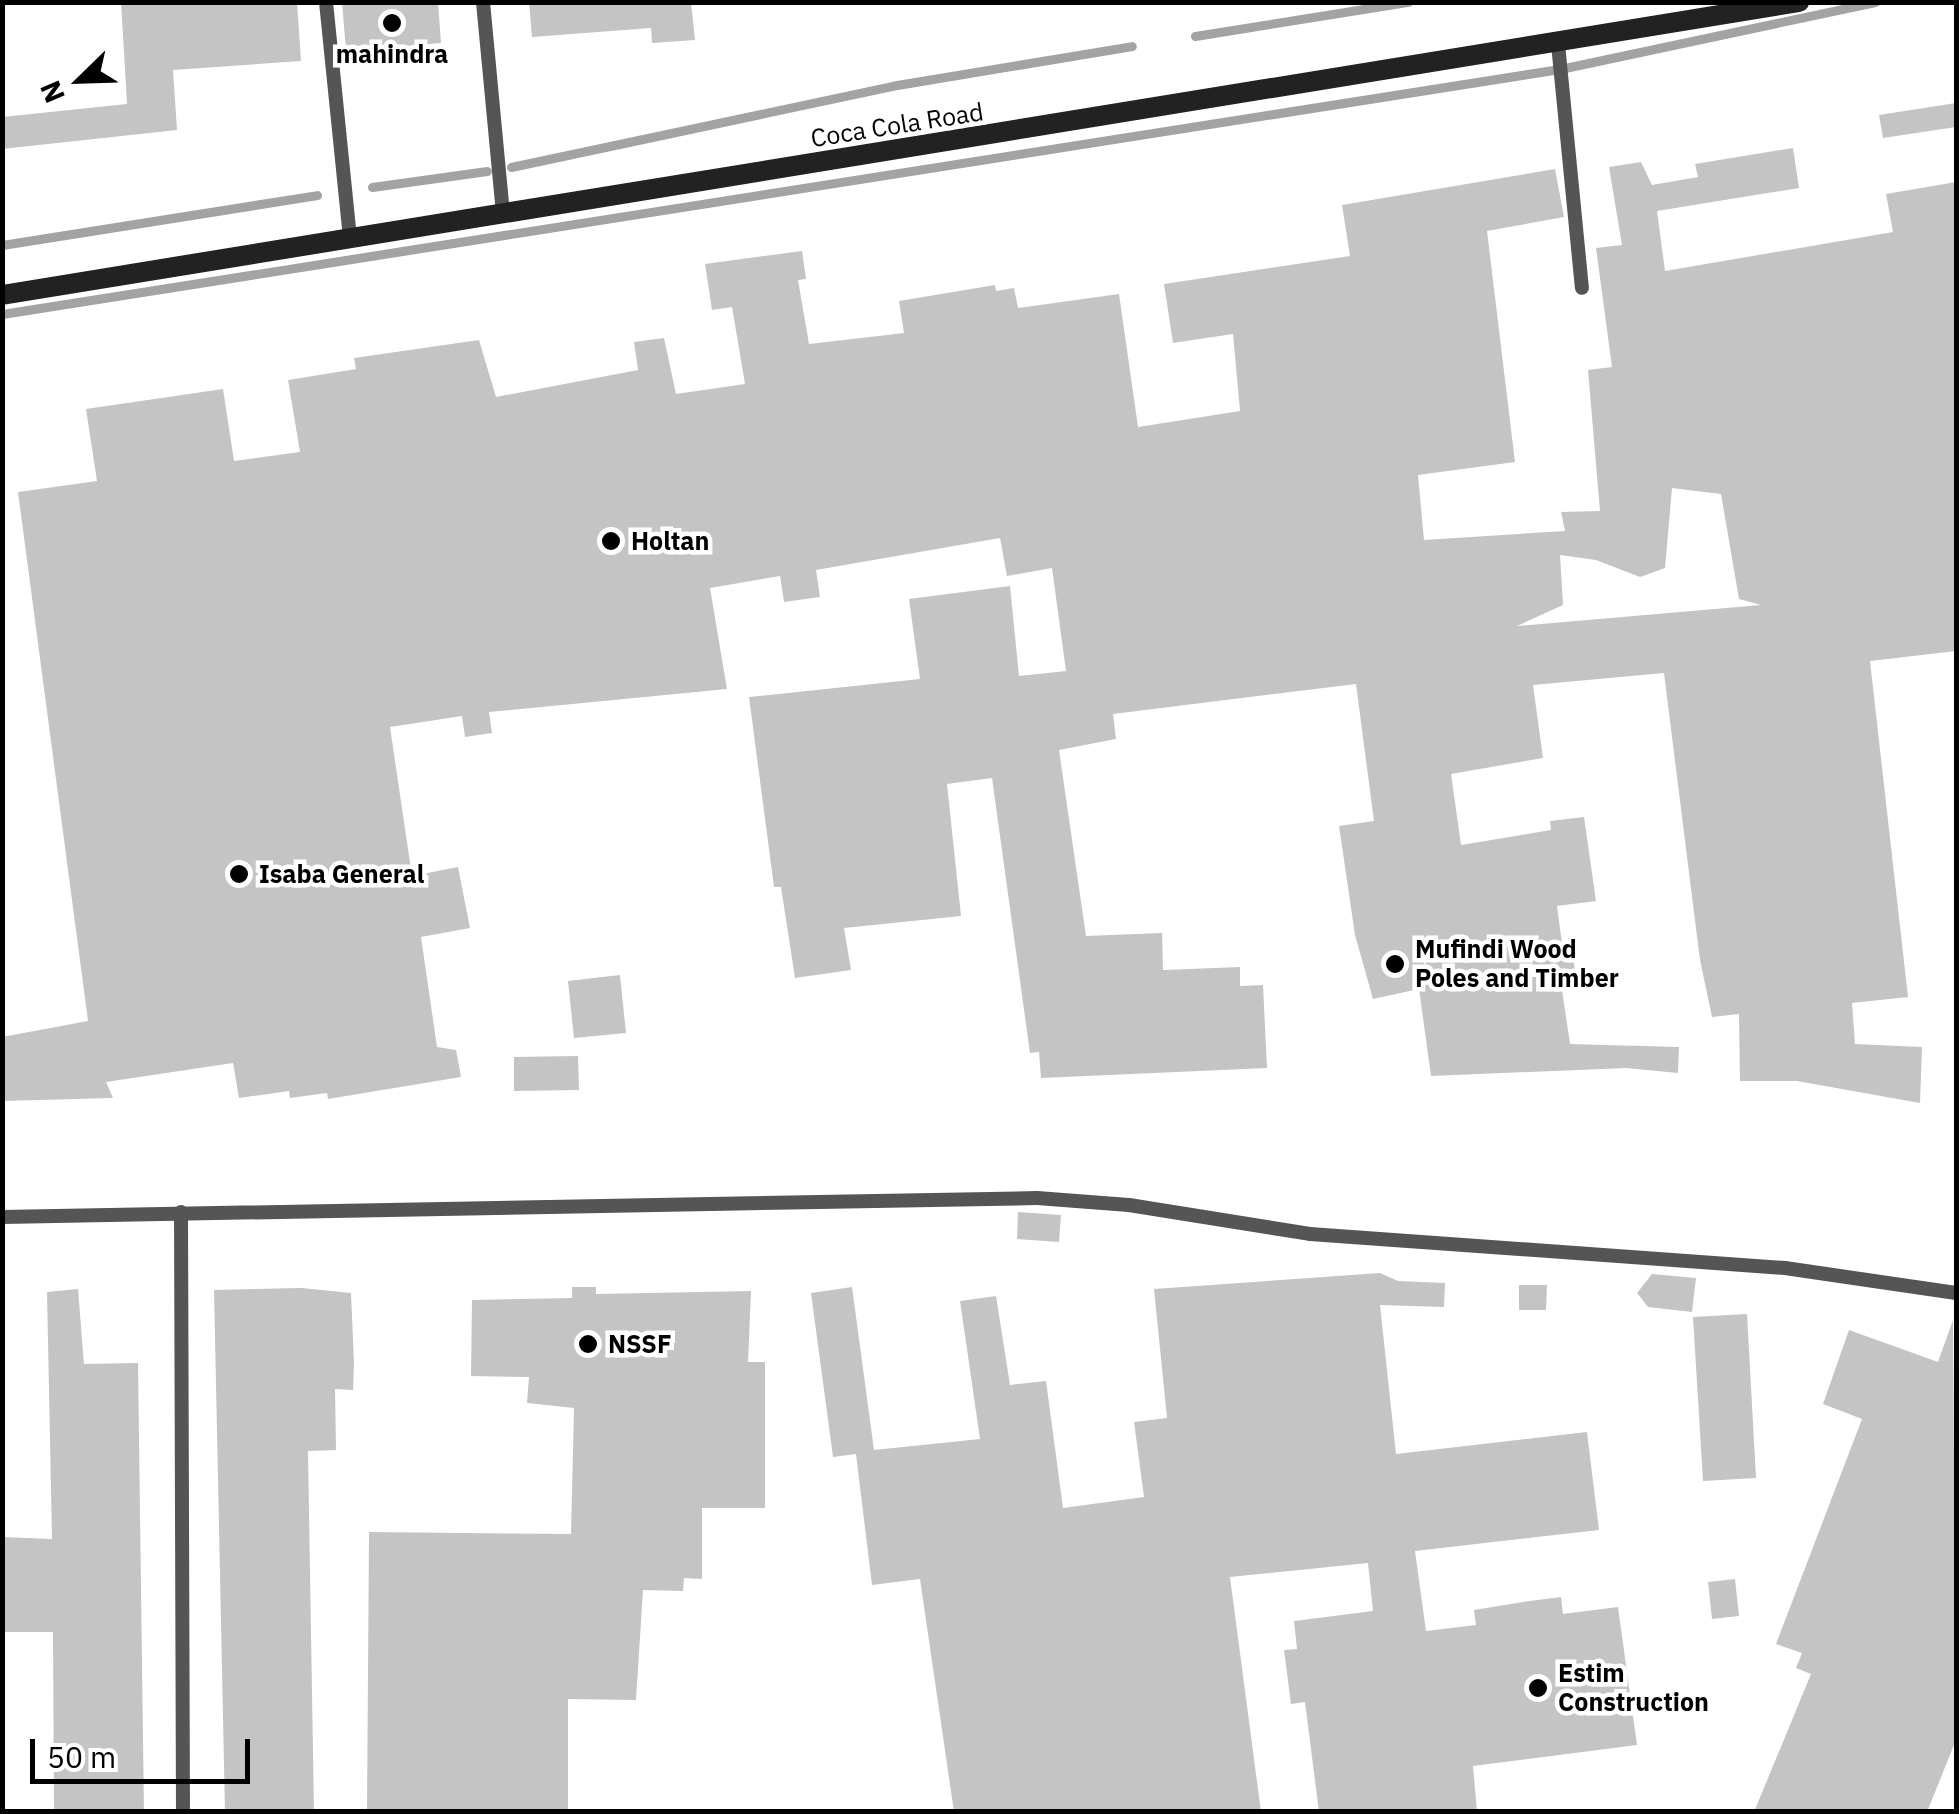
<!DOCTYPE html>
<style>
body{margin:0}
#map{position:relative;width:1959px;height:1814px;overflow:hidden;background:#fff;font-family:"IBM Plex Sans",sans-serif}
div>[style]{position:absolute}
.stream>*{height:9px;margin:-4.5px;padding:0 4.5px;transform-origin:4.5px;border-radius:4.5px;background:#a3a3a3}
.building>*{inset:0;background:#c4c4c4}
.service>*{height:14px;margin:-7px;padding:0 7px;transform-origin:7px;border-radius:7px;background:#555}
.secondary>*{height:20px;margin:-10px;padding:0 10px;transform-origin:10px;border-radius:10px;background:#222}
.dots>*{width:28px;height:28px;translate:-50% -50%;box-sizing:border-box;border:5px solid #fff;border-radius:50%}
span{translate:-50% -50%;white-space:nowrap;text-align:center;line-height:1.15;-webkit-text-stroke:9px #fff;paint-order:stroke}
.poi-label{font-size:25px;color:#000;font-weight:700}
.left{translate:0 -50%;text-align:left}
.street-label{font-size:25px;color:#000}
.frame{position:absolute;inset:0;border:5px solid #000;pointer-events:none}
.north{position:absolute;left:30px;top:30px;width:100px;height:100px;-webkit-text-stroke:8px #fff;paint-order:stroke;rotate:247deg;font-size:28px;font-weight:700;line-height:40px;text-align:center;color:#000}
.north::after{content:'';display:block;margin:auto;width:35px;height:45px;background:#000;clip-path:polygon(50% 0,100% 100%,50% 72%,0 100%)}
.scale{position:absolute;left:30px;top:1739px;width:220px;height:45px;box-sizing:border-box;border:5px solid #000;border-top:0;padding-left:12px;font-size:30px;line-height:35px;white-space:nowrap;color:#000;-webkit-text-stroke:8px #fff;paint-order:stroke}
</style>
<div id="map">
<div class="stream">
<i style="left:1195px;top:36px;width:216px;rotate:-9.1deg"></i>
<i style="left:511px;top:167px;width:395px;rotate:-12deg"></i>
<i style="left:897px;top:85px;width:238px;rotate:-9.4deg"></i>
<i style="left:372px;top:187px;width:116px;rotate:-7.9deg"></i>
<i style="left:2px;top:245px;width:319px;rotate:-9deg"></i>
<i style="left:2px;top:314px;width:1577px;rotate:-8.94deg"></i>
<i style="left:1560px;top:69px;width:322px;rotate:-12deg"></i>
</div>
<div class="building">
<i style="clip-path:polygon(121px 2px,297px 2px,301px 61px,173px 70px,177px 130px,2px 149px,2px 117px,127px 104px)"></i>
<i style="clip-path:polygon(342px 2px,438px 2px,441px 43px,346px 51px)"></i>
<i style="clip-path:polygon(529px 2px,691px 2px,695px 40px,652px 43px,651px 28px,532px 37px)"></i>
<i style="clip-path:polygon(1956px 103px,1956px 127px,1883px 138px,1879px 115px)"></i>
<i style="clip-path:polygon(evenodd,1793px 148px,1799px 188px,1657px 211px,1665px 271px,1893px 232px,1886px 194px,1956px 182px,1956px 651px,1870px 661px,1908px 997px,1852px 1003px,1855px 1044px,1922px 1047px,1920px 1103px,1797px 1081px,1740px 1081px,1739px 1014px,1712px 1017px,1700px 960px,1664px 673px,1533px 685px,1543px 758px,1451px 774px,1461px 845px,1551px 830px,1550px 821px,1584px 817px,1596px 901px,1557px 906px,1563px 951px,1572px 950px,1576px 978px,1562px 990px,1570px 1044px,1679px 1047px,1678px 1073px,1626px 1068px,1431px 1076px,1419px 989px,1373px 999px,1355px 935px,1339px 826px,1374px 821px,1356px 684px,1113px 714px,1116px 739px,1059px 750px,1086px 936px,1162px 933px,1163px 970px,1240px 967px,1240px 986px,1263px 985px,1267px 1068px,1041px 1078px,1039px 1052px,1030px 1053px,992px 778px,947px 784px,961px 916px,844px 928px,851px 970px,795px 978px,781px 887px,774px 887px,749px 697px,920px 679px,909px 599px,1010px 586px,1019px 676px,1066px 671px,1052px 568px,1007px 576px,1000px 538px,816px 570px,820px 597px,784px 602px,780px 576px,710px 588px,727px 689px,489px 712px,492px 733px,465px 737px,462px 716px,390px 727px,412px 876px,458px 867px,470px 928px,421px 937px,437px 1047px,456px 1050px,461px 1077px,328px 1099px,327px 1093px,290px 1098px,289px 1091px,239px 1098px,233px 1063px,106px 1082px,113px 1098px,2px 1101px,2px 1037px,88px 1021px,18px 492px,97px 481px,86px 409px,223px 389px,234px 461px,300px 452px,288px 380px,356px 369px,354px 358px,479px 340px,496px 397px,638px 370px,634px 342px,664px 338px,676px 394px,745px 384px,732px 307px,712px 310px,705px 264px,802px 251px,806px 279px,798px 280px,809px 344px,904px 333px,899px 301px,995px 285px,996px 291px,1014px 288px,1018px 308px,1119px 294px,1138px 427px,1240px 411px,1233px 334px,1173px 343px,1164px 284px,1350px 256px,1342px 205px,1555px 169px,1564px 217px,1487px 231px,1515px 462px,1418px 475px,1424px 540px,1565px 531px,1561px 512px,1600px 511px,1588px 370px,1612px 367px,1596px 248px,1622px 245px,1609px 167px,1641px 162px,1652px 185px,1698px 177px,1695px 164px,1793px 148px,1672px 488px,1721px 494px,1739px 599px,1761px 605px,1517px 626px,1563px 605px,1560px 555px,1596px 560px,1640px 577px,1665px 568px,1672px 488px)"></i>
<i style="clip-path:polygon(620px 975px,626px 1033px,574px 1038px,568px 981px)"></i>
<i style="clip-path:polygon(578px 1056px,579px 1090px,514px 1091px,514px 1057px)"></i>
<i style="clip-path:polygon(1018px 1212px,1061px 1215px,1059px 1242px,1017px 1239px)"></i>
<i style="clip-path:polygon(1380px 1273px,1398px 1281px,1445px 1283px,1444px 1307px,1380px 1305px,1396px 1454px,1587px 1432px,1599px 1530px,1415px 1551px,1426px 1631px,1476px 1625px,1474px 1610px,1523px 1602px,1561px 1597px,1563px 1614px,1618px 1607px,1637px 1745px,1473px 1766px,1477px 1812px,1319px 1812px,1305px 1702px,1291px 1704px,1284px 1650px,1297px 1649px,1294px 1621px,1373px 1611px,1368px 1563px,1230px 1577px,1261px 1812px,954px 1812px,920px 1579px,872px 1585px,856px 1454px,833px 1457px,811px 1293px,852px 1287px,874px 1450px,980px 1439px,960px 1301px,996px 1296px,1010px 1385px,1046px 1381px,1063px 1508px,1144px 1497px,1134px 1422px,1167px 1418px,1154px 1289px)"></i>
<i style="clip-path:polygon(1652px 1274px,1696px 1278px,1692px 1312px,1648px 1307px,1637px 1293px)"></i>
<i style="clip-path:polygon(1519px 1285px,1547px 1285px,1546px 1310px,1519px 1310px)"></i>
<i style="clip-path:polygon(572px 1287px,596px 1287px,596px 1294px,751px 1291px,748px 1362px,765px 1362px,765px 1508px,702px 1508px,702px 1579px,684px 1578px,683px 1591px,643px 1590px,636px 1700px,568px 1699px,568px 1812px,367px 1812px,369px 1532px,571px 1534px,574px 1408px,527px 1403px,529px 1377px,471px 1376px,472px 1300px,572px 1298px)"></i>
<i style="clip-path:polygon(302px 1288px,351px 1293px,354px 1363px,353px 1390px,335px 1389px,336px 1450px,308px 1451px,314px 1812px,225px 1812px,214px 1290px)"></i>
<i style="clip-path:polygon(78px 1289px,84px 1364px,138px 1363px,144px 1812px,54px 1812px,53px 1632px,2px 1632px,2px 1537px,52px 1539px,47px 1292px)"></i>
<i style="clip-path:polygon(1747px 1314px,1756px 1478px,1703px 1481px,1693px 1317px)"></i>
<i style="clip-path:polygon(1953px 1320px,1956px 1740px,1927px 1812px,1754px 1812px,1811px 1674px,1796px 1668px,1802px 1653px,1776px 1644px,1862px 1419px,1823px 1404px,1849px 1330px,1938px 1362px)"></i>
<i style="clip-path:polygon(1735px 1579px,1739px 1616px,1712px 1619px,1708px 1582px)"></i>
</div>
<div class="service">
<i style="left:326px;top:2px;width:236px;rotate:84.2deg"></i>
<i style="left:483px;top:2px;width:212px;rotate:84.6deg"></i>
<i style="left:1558px;top:44px;width:245px;rotate:84.4deg"></i>
<i style="left:181px;top:1212px;width:600px;rotate:89.81deg"></i>
<i style="left:2px;top:1217px;width:1035px;rotate:-1.05deg"></i>
<i style="left:1037px;top:1198px;width:92px;rotate:4.4deg"></i>
<i style="left:1129px;top:1205px;width:183px;rotate:9.1deg"></i>
<i style="left:1310px;top:1234px;width:476px;rotate:4.1deg"></i>
<i style="left:1785px;top:1268px;width:173px;rotate:8.3deg"></i>
</div>
<div class="secondary">
<i style="left:2px;top:295px;width:1821px;rotate:-9.26deg"></i>
</div>
<div class="dots">
<i style="left:392px;top:23px;background:#000"></i>
<i style="left:611px;top:541px;background:#000"></i>
<i style="left:239px;top:874px;background:#000"></i>
<i style="left:1395px;top:964px;background:#000"></i>
<i style="left:588px;top:1344px;background:#000"></i>
<i style="left:1538px;top:1688px;background:#000"></i>
</div>
<div class="poi-label">
<span style="left:392px;top:54px">mahindra</span>
<span class="left" style="left:631px;top:541px">Holtan</span>
<span class="left" style="left:259px;top:874px">Isaba General</span>
<span class="left" style="left:1415px;top:964px">Mufindi Wood<br>Poles and Timber</span>
<span class="left" style="left:608px;top:1344px">NSSF</span>
<span class="left" style="left:1558px;top:1688px">Estim<br>Construction</span>
</div>
<div class="street-label">
<span style="left:897px;top:125px;rotate:-9deg">Coca Cola Road</span>
</div>
<div class="frame"></div>
<div class="north">N</div>
<div class="scale">50 m</div>
</div>
